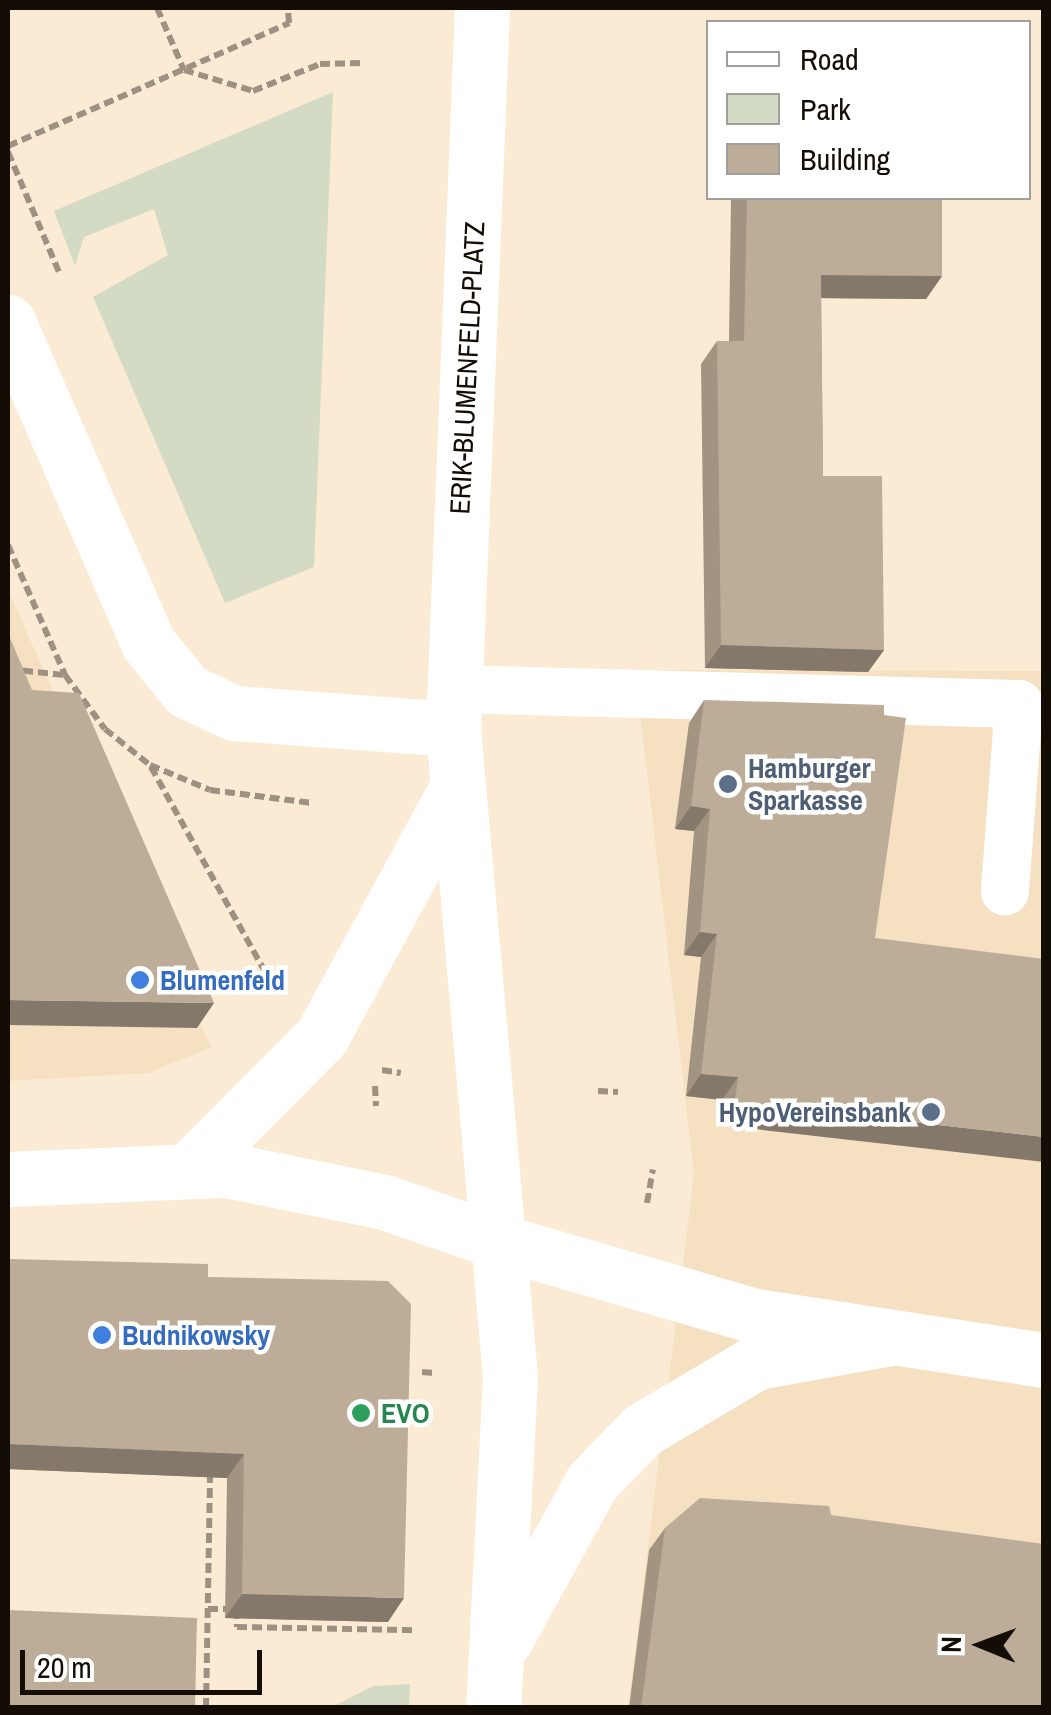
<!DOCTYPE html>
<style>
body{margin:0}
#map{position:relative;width:1051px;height:1715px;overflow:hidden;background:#fcebd4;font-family:"Archivo Narrow",sans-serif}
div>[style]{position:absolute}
.built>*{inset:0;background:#f6e0c2}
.green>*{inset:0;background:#d3dbc5}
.path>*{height:6px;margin-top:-3px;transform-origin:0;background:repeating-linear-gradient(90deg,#9e9181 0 10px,transparent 0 15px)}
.lane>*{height:48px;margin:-24px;padding:0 24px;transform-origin:24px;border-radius:24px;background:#fff}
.street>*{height:55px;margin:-27.5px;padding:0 27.5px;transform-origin:27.5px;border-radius:27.5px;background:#fff}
.secondary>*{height:55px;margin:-27.5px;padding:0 27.5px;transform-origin:27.5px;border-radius:27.5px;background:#fff}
.wall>*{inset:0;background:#a39482}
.shaded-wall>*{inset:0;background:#84786a}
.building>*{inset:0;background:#bdac97}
.dots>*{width:28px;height:28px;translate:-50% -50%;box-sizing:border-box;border:5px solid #fff;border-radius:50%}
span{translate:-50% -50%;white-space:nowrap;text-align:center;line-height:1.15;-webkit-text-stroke:9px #fff;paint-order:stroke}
.street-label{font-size:28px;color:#130d06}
.service-label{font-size:28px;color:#4e5e75;font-weight:700}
.left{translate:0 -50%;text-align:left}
.right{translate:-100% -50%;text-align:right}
.shop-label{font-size:28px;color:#366cbe;font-weight:700}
.leisure-label{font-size:28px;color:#27864d;font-weight:700}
.frame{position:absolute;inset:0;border:10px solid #130d06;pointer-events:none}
.legend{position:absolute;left:706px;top:20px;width:325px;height:180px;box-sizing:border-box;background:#fff;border:2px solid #a19e9b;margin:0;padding:12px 18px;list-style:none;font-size:30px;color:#130d06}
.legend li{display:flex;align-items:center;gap:20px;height:50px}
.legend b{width:50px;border:2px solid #a19e9b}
.north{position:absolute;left:931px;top:1595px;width:100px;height:100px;-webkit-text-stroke:8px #fff;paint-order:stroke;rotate:271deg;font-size:28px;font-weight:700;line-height:40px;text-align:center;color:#130d06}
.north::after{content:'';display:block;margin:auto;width:35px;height:45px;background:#130d06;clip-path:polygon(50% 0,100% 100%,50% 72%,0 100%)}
.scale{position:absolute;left:20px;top:1650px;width:242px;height:45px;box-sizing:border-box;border:5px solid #130d06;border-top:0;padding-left:12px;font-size:30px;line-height:35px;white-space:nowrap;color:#130d06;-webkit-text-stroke:8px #fff;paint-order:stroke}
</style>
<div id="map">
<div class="built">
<i style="clip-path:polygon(8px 590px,211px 1047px,149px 1073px,8px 1081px)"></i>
<i style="clip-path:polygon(635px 670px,1043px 671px,1043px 1707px,628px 1708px,694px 1175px)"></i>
</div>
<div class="green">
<i style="clip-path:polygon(333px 92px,314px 567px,225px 603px,93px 297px,168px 255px,154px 209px,84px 237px,75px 266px,54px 211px)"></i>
<i style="clip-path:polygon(410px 1684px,409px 1707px,332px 1707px,373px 1686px)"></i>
</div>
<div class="path">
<i style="left:157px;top:8px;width:68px;rotate:66.5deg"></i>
<i style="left:184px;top:70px;width:72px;rotate:16.9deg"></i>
<i style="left:253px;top:91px;width:72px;rotate:-21.9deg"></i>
<i style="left:320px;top:64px;width:42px;rotate:-1.4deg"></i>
<i style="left:8px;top:146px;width:307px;rotate:-23.6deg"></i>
<i style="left:289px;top:23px;width:15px;rotate:-94deg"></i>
<i style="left:8px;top:152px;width:130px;rotate:67deg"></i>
<i style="left:8px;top:545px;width:142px;rotate:66.3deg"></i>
<i style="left:65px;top:675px;width:67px;rotate:53.5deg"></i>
<i style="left:105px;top:729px;width:58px;rotate:38.7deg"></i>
<i style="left:150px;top:765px;width:65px;rotate:22.6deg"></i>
<i style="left:210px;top:790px;width:103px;rotate:7.3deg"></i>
<i style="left:8px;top:669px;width:56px;rotate:6.1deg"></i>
<i style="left:151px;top:767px;width:247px;rotate:60.9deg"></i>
<i style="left:382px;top:1070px;width:19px;rotate:9deg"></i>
<i style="left:375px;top:1086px;width:20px;rotate:87deg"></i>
<i style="left:598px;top:1091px;width:20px;rotate:3deg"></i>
<i style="left:647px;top:1203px;width:34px;rotate:-80deg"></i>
<i style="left:422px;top:1372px;width:12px;rotate:5deg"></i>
<i style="left:208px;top:1609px;width:28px"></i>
<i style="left:236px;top:1609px;width:18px;rotate:87deg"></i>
<i style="left:237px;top:1627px;width:180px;rotate:1deg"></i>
<i style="left:206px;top:1708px;width:238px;rotate:-89deg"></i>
</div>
<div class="lane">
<i style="left:454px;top:689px;width:565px;rotate:1.52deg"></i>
<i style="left:1019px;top:704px;width:188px;rotate:94.3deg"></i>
</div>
<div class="street">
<i style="left:8px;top:322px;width:350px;rotate:66.4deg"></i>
<i style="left:148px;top:643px;width:62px;rotate:50.9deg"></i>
<i style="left:187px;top:691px;width:52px;rotate:25.1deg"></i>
<i style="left:234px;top:713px;width:220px;rotate:4.2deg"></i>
<i style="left:504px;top:1243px;width:262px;rotate:16.2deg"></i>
<i style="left:756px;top:1316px;width:291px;rotate:8.7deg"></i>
</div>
<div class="secondary">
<i style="left:482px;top:8px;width:722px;rotate:92.3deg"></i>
<i style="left:453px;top:729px;width:651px;rotate:84.97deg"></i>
<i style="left:510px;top:1377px;width:331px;rotate:92.9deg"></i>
<i style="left:191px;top:1168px;width:186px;rotate:-45.2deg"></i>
<i style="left:322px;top:1036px;width:281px;rotate:-61.5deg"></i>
<i style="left:8px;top:1179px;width:219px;rotate:-2.4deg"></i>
<i style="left:227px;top:1170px;width:160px;rotate:11.5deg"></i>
<i style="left:384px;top:1202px;width:127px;rotate:18.9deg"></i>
<i style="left:505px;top:1640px;width:180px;rotate:-61.2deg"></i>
<i style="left:592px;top:1482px;width:72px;rotate:-46.1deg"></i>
<i style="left:642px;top:1430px;width:134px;rotate:-30.6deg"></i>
<i style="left:757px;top:1362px;width:131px;rotate:-10.1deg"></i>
</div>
<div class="wall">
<i style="clip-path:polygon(731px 198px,942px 198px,942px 276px,926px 299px,821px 298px,823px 476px,884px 650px,868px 672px,705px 668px,701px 364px,717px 341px,729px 341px)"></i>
<i style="clip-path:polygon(704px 700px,875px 938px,719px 1125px,722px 1100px,686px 1096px,701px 957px,684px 955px,694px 831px,675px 829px,689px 723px)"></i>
<i style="clip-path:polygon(8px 1259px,208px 1277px,388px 1622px,225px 1618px,227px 1478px,8px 1469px)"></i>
<i style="clip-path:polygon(831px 1515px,1044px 1708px,629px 1708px,649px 1550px,665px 1528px)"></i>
</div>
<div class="shaded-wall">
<i style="clip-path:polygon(821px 275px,942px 276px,926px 299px,805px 298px)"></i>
<i style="clip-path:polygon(721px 645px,884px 650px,868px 672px,705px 668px)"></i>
<i style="clip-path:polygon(691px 806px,710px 809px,694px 831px,675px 829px)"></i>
<i style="clip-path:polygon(700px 932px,717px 934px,701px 957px,684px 955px)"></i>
<i style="clip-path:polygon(8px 1000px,214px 1003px,197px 1028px,8px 1025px)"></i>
<i style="clip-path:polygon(701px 1074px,738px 1077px,722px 1100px,686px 1096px)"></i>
<i style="clip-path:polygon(735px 1102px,1044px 1137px,1044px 1162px,719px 1125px)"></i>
<i style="clip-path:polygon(8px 1444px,244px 1454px,227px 1478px,8px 1469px)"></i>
<i style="clip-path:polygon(242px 1594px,404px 1598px,388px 1622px,225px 1618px)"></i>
</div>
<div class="building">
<i style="clip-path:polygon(747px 198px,942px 198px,942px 276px,821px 275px,823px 476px,882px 476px,884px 650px,721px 645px,717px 341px,744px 341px)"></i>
<i style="clip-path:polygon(8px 633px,32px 690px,79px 693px,214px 1003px,8px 1000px)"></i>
<i style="clip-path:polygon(704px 700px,884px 705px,884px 715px,906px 718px,875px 938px,1044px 959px,1044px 1137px,735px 1102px,738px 1077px,701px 1074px,717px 934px,700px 932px,710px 809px,691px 806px)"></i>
<i style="clip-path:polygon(8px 1259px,208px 1264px,208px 1277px,388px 1281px,411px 1304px,404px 1598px,242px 1594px,244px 1454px,8px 1444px)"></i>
<i style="clip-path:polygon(700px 1498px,829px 1506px,831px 1515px,1044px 1544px,1044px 1708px,641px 1708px,665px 1528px)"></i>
<i style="clip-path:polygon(8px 1610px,197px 1618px,195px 1708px,8px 1708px)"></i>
</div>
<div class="dots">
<i style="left:728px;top:784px;background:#5c6f8a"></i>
<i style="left:140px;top:980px;background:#3f7fe0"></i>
<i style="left:931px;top:1112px;background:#5c6f8a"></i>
<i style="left:102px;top:1335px;background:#3f7fe0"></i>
<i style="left:361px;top:1413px;background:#2e9e5b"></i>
</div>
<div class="street-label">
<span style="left:467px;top:368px;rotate:-87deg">ERIK-BLUMENFELD-PLATZ</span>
</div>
<div class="service-label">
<span class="left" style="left:748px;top:784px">Hamburger<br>Sparkasse</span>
<span class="right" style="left:911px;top:1112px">HypoVereinsbank</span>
</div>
<div class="shop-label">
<span class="left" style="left:160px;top:980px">Blumenfeld</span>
<span class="left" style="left:122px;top:1335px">Budnikowsky</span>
</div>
<div class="leisure-label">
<span class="left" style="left:381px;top:1413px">EVO</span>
</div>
<div class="frame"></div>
<ul class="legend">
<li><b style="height:12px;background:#fff"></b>Road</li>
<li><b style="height:28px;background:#d3dbc5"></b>Park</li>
<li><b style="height:28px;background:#bdac97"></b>Building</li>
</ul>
<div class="north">N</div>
<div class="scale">20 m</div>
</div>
